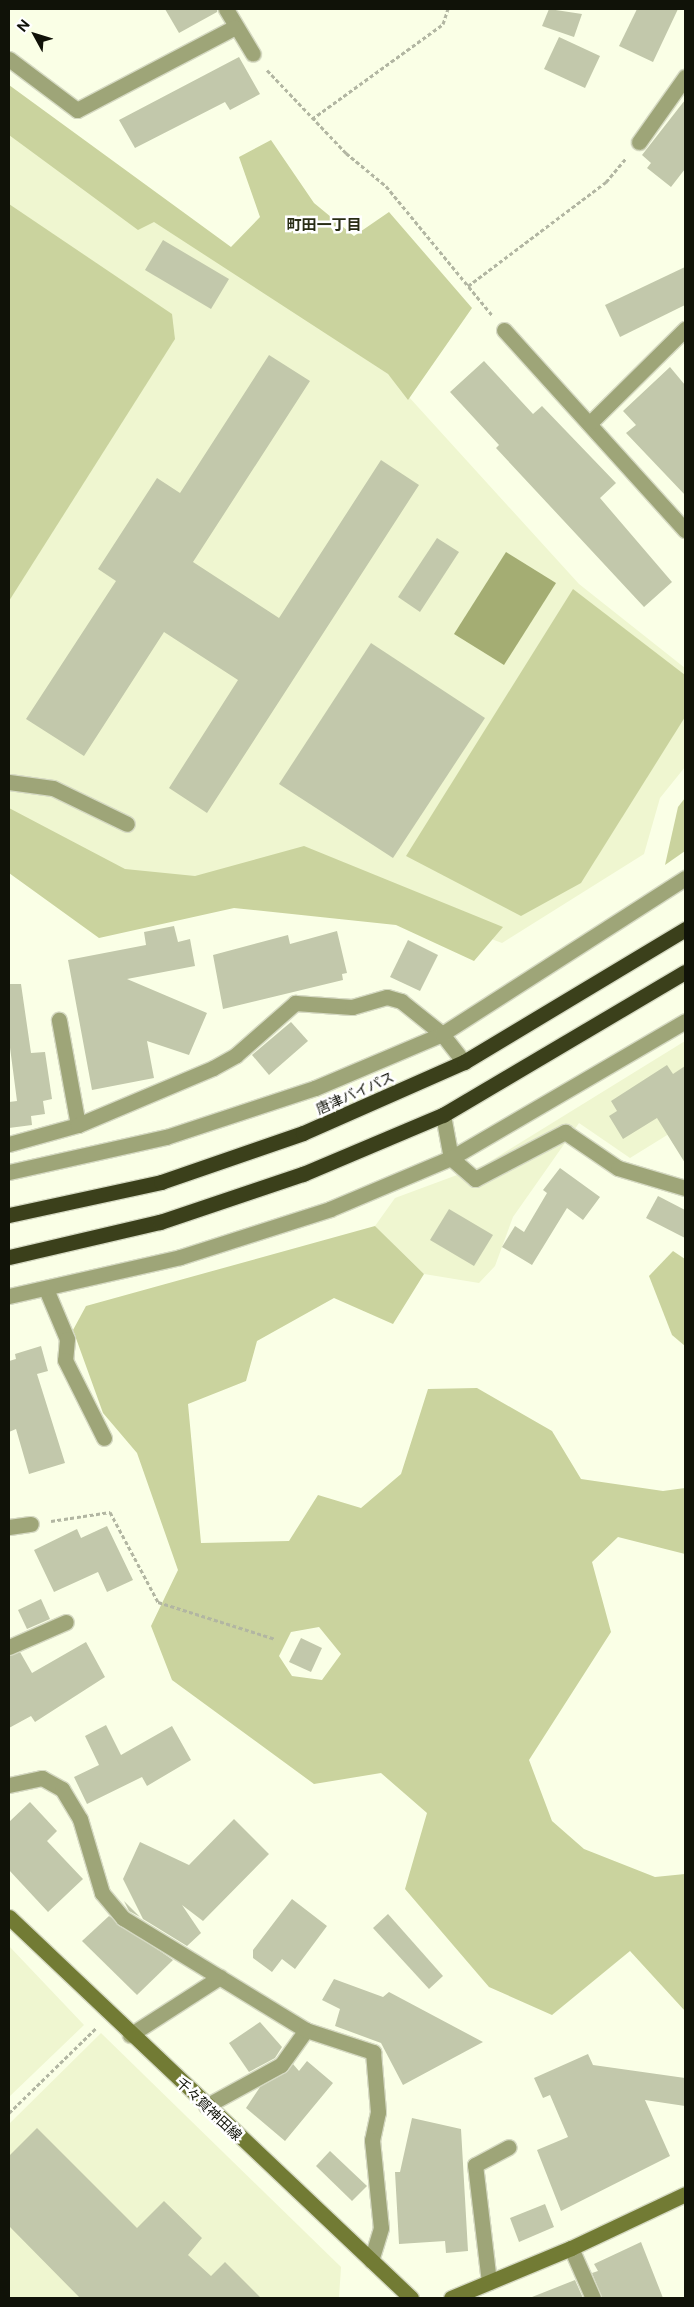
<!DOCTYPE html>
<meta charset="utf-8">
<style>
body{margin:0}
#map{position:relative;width:694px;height:2307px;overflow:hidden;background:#faffe6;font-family:"Public Sans","Noto Sans JP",sans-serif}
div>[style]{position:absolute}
.built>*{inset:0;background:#eff6d0}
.green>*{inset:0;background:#cad39e}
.water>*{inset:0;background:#a4ad73}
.building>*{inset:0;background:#c2c8ab}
.path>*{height:3px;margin-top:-1.5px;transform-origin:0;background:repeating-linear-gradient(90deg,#b2b6a2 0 4px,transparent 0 6.5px)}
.roads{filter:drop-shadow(1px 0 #d5d9c2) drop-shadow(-1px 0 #d5d9c2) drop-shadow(0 1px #d5d9c2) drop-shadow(0 -1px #d5d9c2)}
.lane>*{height:15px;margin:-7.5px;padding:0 7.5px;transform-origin:7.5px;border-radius:7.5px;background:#9ea578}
.street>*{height:15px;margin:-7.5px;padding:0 7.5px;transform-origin:7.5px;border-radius:7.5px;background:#9ea578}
.secondary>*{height:15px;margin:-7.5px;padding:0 7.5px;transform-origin:7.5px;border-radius:7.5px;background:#727b34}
.highway>*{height:15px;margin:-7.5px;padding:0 7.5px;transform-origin:7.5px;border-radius:7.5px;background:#3b401b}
span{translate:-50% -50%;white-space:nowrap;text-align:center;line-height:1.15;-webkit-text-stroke:5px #fff;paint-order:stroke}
.street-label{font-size:14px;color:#101208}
.neighbourhood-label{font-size:15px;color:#292d15;font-weight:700}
.frame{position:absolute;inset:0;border:10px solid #101208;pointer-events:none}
.north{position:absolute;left:10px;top:10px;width:50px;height:50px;-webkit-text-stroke:4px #fff;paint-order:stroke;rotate:309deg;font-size:14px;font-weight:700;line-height:20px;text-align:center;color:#101208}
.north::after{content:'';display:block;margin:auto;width:18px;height:22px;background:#101208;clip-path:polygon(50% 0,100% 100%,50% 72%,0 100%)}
</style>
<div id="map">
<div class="built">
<i style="clip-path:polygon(9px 123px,388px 374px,579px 584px,685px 668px,685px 767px,660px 798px,644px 854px,502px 943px,320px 874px,144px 911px,9px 833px)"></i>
<i style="clip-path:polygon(685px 1041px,685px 1124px,630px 1158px,579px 1123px,513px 1217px,495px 1266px,479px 1283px,424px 1274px,375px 1226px,395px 1198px,484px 1165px)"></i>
<i style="clip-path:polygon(9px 1946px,84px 2025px,9px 2097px)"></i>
<i style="clip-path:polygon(101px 2033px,341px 2267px,339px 2298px,9px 2298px,9px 2124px)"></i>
</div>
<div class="green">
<i style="clip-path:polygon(9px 85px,231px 247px,260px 217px,239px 157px,271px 140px,314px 203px,354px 236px,389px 212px,472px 308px,408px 400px,388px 374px,154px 222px,138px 230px,9px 135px)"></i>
<i style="clip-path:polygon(9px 204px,172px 314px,175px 339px,9px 601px)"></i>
<i style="clip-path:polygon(573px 589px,685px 675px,685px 717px,581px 883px,521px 916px,406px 856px)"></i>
<i style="clip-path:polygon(685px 798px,685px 851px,665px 865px,678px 807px)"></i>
<i style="clip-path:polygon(9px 808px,125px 869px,195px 876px,304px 846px,503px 927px,474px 961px,396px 925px,234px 908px,99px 938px,9px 873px)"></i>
<i style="clip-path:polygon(evenodd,375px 1226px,424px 1274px,393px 1324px,334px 1298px,257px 1341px,246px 1381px,188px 1404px,201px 1543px,289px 1541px,318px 1495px,361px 1508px,401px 1474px,428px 1389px,477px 1388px,552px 1431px,581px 1479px,663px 1491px,685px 1488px,685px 1554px,618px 1537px,592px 1562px,611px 1632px,529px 1760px,552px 1821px,584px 1849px,655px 1877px,685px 1874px,685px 2011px,630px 1951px,552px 2015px,489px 1987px,405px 1889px,427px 1813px,381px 1773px,314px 1784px,172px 1680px,151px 1626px,178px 1570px,137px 1453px,103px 1413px,73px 1330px,86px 1306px,375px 1226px,319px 1627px,341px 1654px,322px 1680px,292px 1676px,279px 1656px,291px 1632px,319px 1627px)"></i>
<i style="clip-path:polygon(673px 1251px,685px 1259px,685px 1346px,672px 1335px,649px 1276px)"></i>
</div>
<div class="water">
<i style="clip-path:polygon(506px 552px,556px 583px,504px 665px,454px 634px)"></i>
</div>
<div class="building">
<i style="clip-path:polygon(165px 9px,217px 9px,217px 12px,179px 33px)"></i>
<i style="clip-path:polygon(549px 9px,582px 14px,574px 37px,542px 26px)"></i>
<i style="clip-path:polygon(637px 9px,678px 9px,653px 62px,619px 46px)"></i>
<i style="clip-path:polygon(559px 37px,600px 56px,585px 88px,544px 69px)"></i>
<i style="clip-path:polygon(239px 57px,260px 94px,230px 110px,225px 102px,135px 148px,119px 120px)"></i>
<i style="clip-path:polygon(685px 100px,685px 169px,671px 187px,647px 168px,651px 163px,642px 155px)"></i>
<i style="clip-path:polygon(163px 240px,229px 279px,211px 309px,145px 270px)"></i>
<i style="clip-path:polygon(685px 267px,685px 305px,620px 337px,605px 305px)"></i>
<i style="clip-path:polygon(269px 355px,310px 381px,193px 562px,279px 618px,381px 460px,419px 485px,207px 813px,169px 788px,238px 680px,164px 632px,84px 756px,26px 719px,116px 581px,98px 569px,157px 478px,180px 493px)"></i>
<i style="clip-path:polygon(484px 361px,533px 414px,542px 406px,616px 483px,600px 498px,672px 582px,644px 607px,496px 448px,499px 445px,450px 392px)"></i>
<i style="clip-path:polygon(670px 367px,685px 385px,685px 495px,626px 433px,636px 425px,623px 411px)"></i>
<i style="clip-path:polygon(437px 538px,459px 552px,420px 612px,398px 597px)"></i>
<i style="clip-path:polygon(371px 643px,485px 718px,393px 858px,279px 784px)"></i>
<i style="clip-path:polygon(174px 926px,178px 942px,190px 939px,195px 966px,127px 979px,207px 1013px,189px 1055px,147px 1041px,154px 1078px,92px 1090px,68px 960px,146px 945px,144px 932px)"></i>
<i style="clip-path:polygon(337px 931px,347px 973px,342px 974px,343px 980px,223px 1009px,213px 955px,288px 935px,290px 944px)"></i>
<i style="clip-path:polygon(408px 940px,438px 955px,420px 991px,390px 977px)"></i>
<i style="clip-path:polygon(9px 984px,21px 984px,31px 1053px,45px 1052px,52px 1099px,43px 1101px,45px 1114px,31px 1116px,32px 1125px,9px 1128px,9px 1102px,17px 1101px,9px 1040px)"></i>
<i style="clip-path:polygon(291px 1022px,308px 1041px,269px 1075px,252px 1055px)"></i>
<i style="clip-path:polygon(667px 1065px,673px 1074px,685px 1066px,685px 1163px,657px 1118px,623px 1139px,609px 1116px,617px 1111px,611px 1101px)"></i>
<i style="clip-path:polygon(560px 1168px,600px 1197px,583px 1220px,567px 1208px,532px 1265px,502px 1247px,515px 1226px,524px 1232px,547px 1193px,543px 1190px)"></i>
<i style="clip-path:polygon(658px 1196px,685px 1210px,685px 1238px,646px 1218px)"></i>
<i style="clip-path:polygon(449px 1209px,493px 1235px,474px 1266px,430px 1240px)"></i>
<i style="clip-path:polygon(41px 1346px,48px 1371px,37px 1374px,65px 1463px,29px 1474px,16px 1429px,9px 1432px,9px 1361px,16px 1359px,15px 1354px)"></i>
<i style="clip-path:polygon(107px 1526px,133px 1580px,107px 1592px,98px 1572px,54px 1592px,34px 1550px,77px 1529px,81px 1538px)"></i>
<i style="clip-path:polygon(41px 1599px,50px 1619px,27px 1629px,18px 1610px)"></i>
<i style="clip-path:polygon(301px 1638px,322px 1648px,311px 1672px,289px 1662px)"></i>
<i style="clip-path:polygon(86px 1642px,105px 1677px,35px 1722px,31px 1716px,9px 1728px,9px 1656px,20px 1652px,32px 1673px)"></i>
<i style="clip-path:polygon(106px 1725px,121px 1755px,172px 1726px,191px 1760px,147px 1786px,142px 1777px,87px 1804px,74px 1777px,99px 1765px,85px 1736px)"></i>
<i style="clip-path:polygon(30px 1802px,57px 1831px,47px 1841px,83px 1879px,48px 1912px,9px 1870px,9px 1822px)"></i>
<i style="clip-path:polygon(234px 1819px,269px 1854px,203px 1921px,182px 1905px,201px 1933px,187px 1946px,143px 1919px,123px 1879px,140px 1842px,189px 1865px)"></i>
<i style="clip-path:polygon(292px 1899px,327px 1926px,295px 1969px,282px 1959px,272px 1972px,253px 1958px,253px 1950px)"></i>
<i style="clip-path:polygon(124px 1901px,140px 1917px,129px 1911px)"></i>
<i style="clip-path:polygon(388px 1914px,443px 1976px,429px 1989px,373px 1928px)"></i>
<i style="clip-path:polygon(109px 1916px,173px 1960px,137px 1995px,82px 1941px)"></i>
<i style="clip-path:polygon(334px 1979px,383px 1997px,389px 1992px,483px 2042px,403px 2085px,381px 2043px,335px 2026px,340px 2009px,322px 2000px)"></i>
<i style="clip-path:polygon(260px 2022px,282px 2047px,275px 2058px,249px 2072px,229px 2043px)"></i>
<i style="clip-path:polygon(588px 2054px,593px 2065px,685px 2078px,685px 2106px,645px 2100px,670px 2156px,561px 2211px,537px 2150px,568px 2137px,550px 2095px,543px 2098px,534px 2078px)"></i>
<i style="clip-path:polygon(307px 2061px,333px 2083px,285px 2141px,246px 2108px,260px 2087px,293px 2064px,299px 2071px)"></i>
<i style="clip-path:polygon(412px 2118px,461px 2129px,468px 2251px,446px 2253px,445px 2241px,399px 2244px,395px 2172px,400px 2172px)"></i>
<i style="clip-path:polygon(37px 2128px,137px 2228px,164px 2201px,202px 2238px,188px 2255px,211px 2276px,225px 2262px,261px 2298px,80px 2298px,9px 2226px,9px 2156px)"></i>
<i style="clip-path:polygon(330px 2151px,367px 2186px,352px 2201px,316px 2166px)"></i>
<i style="clip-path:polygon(545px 2204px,554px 2227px,519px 2242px,510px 2218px)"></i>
<i style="clip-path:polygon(641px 2242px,663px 2298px,602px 2298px,592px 2273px,598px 2271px,594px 2264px)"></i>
<i style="clip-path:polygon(575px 2280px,583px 2298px,532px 2298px,532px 2297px)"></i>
</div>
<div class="path">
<i style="left:267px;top:70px;width:115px;rotate:46.4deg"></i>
<i style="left:346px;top:153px;width:52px;rotate:39.5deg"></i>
<i style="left:386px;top:186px;width:167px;rotate:50.6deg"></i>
<i style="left:312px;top:119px;width:162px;rotate:-35.9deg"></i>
<i style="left:443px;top:24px;width:16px;rotate:-72deg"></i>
<i style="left:468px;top:286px;width:173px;rotate:-37deg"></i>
<i style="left:606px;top:182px;width:31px;rotate:-50deg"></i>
<i style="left:51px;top:1521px;width:60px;rotate:-8.7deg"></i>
<i style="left:110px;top:1512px;width:102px;rotate:61.9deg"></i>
<i style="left:158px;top:1602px;width:123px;rotate:17.5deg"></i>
<i style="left:9px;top:2113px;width:122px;rotate:-44.3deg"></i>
</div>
<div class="roads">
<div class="lane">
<i style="left:639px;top:142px;width:80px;rotate:-54.7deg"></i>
<i style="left:9px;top:782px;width:44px;rotate:7.8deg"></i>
<i style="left:53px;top:788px;width:82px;rotate:25.9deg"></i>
<i style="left:9px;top:1144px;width:72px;rotate:-15.4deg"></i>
<i style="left:78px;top:1125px;width:107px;rotate:-100.3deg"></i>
<i style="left:46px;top:1289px;width:54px;rotate:67.2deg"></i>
<i style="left:67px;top:1339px;width:21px;rotate:95deg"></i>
<i style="left:65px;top:1360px;width:87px;rotate:63.4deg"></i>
<i style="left:9px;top:1527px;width:22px;rotate:-8deg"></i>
<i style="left:9px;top:1647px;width:62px;rotate:-23.7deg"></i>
<i style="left:130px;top:2035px;width:107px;rotate:-32.8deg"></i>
<i style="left:206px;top:2106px;width:85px;rotate:-28.7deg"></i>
<i style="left:281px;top:2065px;width:43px;rotate:-54.5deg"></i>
<i style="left:489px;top:2282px;width:118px;rotate:-96.8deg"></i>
<i style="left:475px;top:2165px;width:38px;rotate:-28deg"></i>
</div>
<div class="street">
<i style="left:226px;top:9px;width:52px;rotate:59deg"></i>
<i style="left:9px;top:59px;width:85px;rotate:36.9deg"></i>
<i style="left:77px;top:110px;width:178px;rotate:-27.7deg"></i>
<i style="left:504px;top:330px;width:270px;rotate:47.9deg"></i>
<i style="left:590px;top:423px;width:134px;rotate:-44.7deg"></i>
<i style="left:443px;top:1115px;width:44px;rotate:79.5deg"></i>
<i style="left:451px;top:1158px;width:32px;rotate:41deg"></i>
<i style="left:475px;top:1179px;width:102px;rotate:-27.6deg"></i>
<i style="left:565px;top:1132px;width:64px;rotate:34.2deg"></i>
<i style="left:618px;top:1168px;width:70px;rotate:16.6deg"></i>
<i style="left:78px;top:1125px;width:147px;rotate:-22.9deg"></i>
<i style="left:213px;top:1068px;width:26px;rotate:-29deg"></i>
<i style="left:236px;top:1055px;width:79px;rotate:-41.4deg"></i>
<i style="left:295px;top:1003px;width:57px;rotate:4deg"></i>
<i style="left:352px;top:1007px;width:36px;rotate:-16deg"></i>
<i style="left:387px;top:997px;width:15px;rotate:16deg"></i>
<i style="left:401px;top:1001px;width:53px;rotate:38.8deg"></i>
<i style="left:442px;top:1034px;width:36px;rotate:52deg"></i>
<i style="left:9px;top:1172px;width:161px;rotate:-12.6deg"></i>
<i style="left:166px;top:1137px;width:157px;rotate:-18.2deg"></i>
<i style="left:315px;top:1088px;width:138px;rotate:-23deg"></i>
<i style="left:442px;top:1034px;width:289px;rotate:-32.7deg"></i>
<i style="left:9px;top:1296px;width:175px;rotate:-12.8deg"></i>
<i style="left:180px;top:1257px;width:157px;rotate:-17.7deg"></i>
<i style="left:330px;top:1209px;width:131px;rotate:-22.9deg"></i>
<i style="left:451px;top:1158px;width:271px;rotate:-30.3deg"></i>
<i style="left:9px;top:1785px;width:34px;rotate:-12deg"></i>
<i style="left:42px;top:1778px;width:23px;rotate:29deg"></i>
<i style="left:62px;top:1789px;width:35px;rotate:59deg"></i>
<i style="left:80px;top:1819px;width:77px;rotate:73.4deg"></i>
<i style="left:102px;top:1893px;width:33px;rotate:50deg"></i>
<i style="left:123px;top:1918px;width:215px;rotate:31.5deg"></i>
<i style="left:306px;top:2030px;width:71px;rotate:18.2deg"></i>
<i style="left:373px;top:2052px;width:60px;rotate:85.2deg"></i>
<i style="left:378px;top:2112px;width:29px;rotate:102deg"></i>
<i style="left:372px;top:2140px;width:88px;rotate:84.2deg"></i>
<i style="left:381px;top:2228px;width:34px;rotate:107deg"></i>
<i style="left:571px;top:2248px;width:55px;rotate:66.3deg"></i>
</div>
<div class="secondary">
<i style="left:9px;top:1917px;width:554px;rotate:43.46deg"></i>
<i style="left:451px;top:2298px;width:130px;rotate:-22.6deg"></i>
<i style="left:571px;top:2248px;width:126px;rotate:-25.3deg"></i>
</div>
<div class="highway">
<i style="left:9px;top:1215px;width:156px;rotate:-12.2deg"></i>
<i style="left:161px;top:1182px;width:150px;rotate:-19deg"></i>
<i style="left:303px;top:1133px;width:176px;rotate:-23.8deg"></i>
<i style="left:464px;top:1062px;width:258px;rotate:-31deg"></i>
<i style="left:9px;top:1257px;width:155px;rotate:-13.1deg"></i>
<i style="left:160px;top:1222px;width:151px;rotate:-18.6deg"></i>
<i style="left:303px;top:1174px;width:152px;rotate:-22.9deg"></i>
<i style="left:443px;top:1115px;width:281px;rotate:-30.6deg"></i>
</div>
</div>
<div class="street-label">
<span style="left:355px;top:1093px;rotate:-24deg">唐津バイパス</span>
<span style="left:209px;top:2109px;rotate:43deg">千々賀神田線</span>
</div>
<div class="neighbourhood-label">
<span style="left:324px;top:225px">町田一丁目</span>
</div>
<div class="frame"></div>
<div class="north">N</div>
</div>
